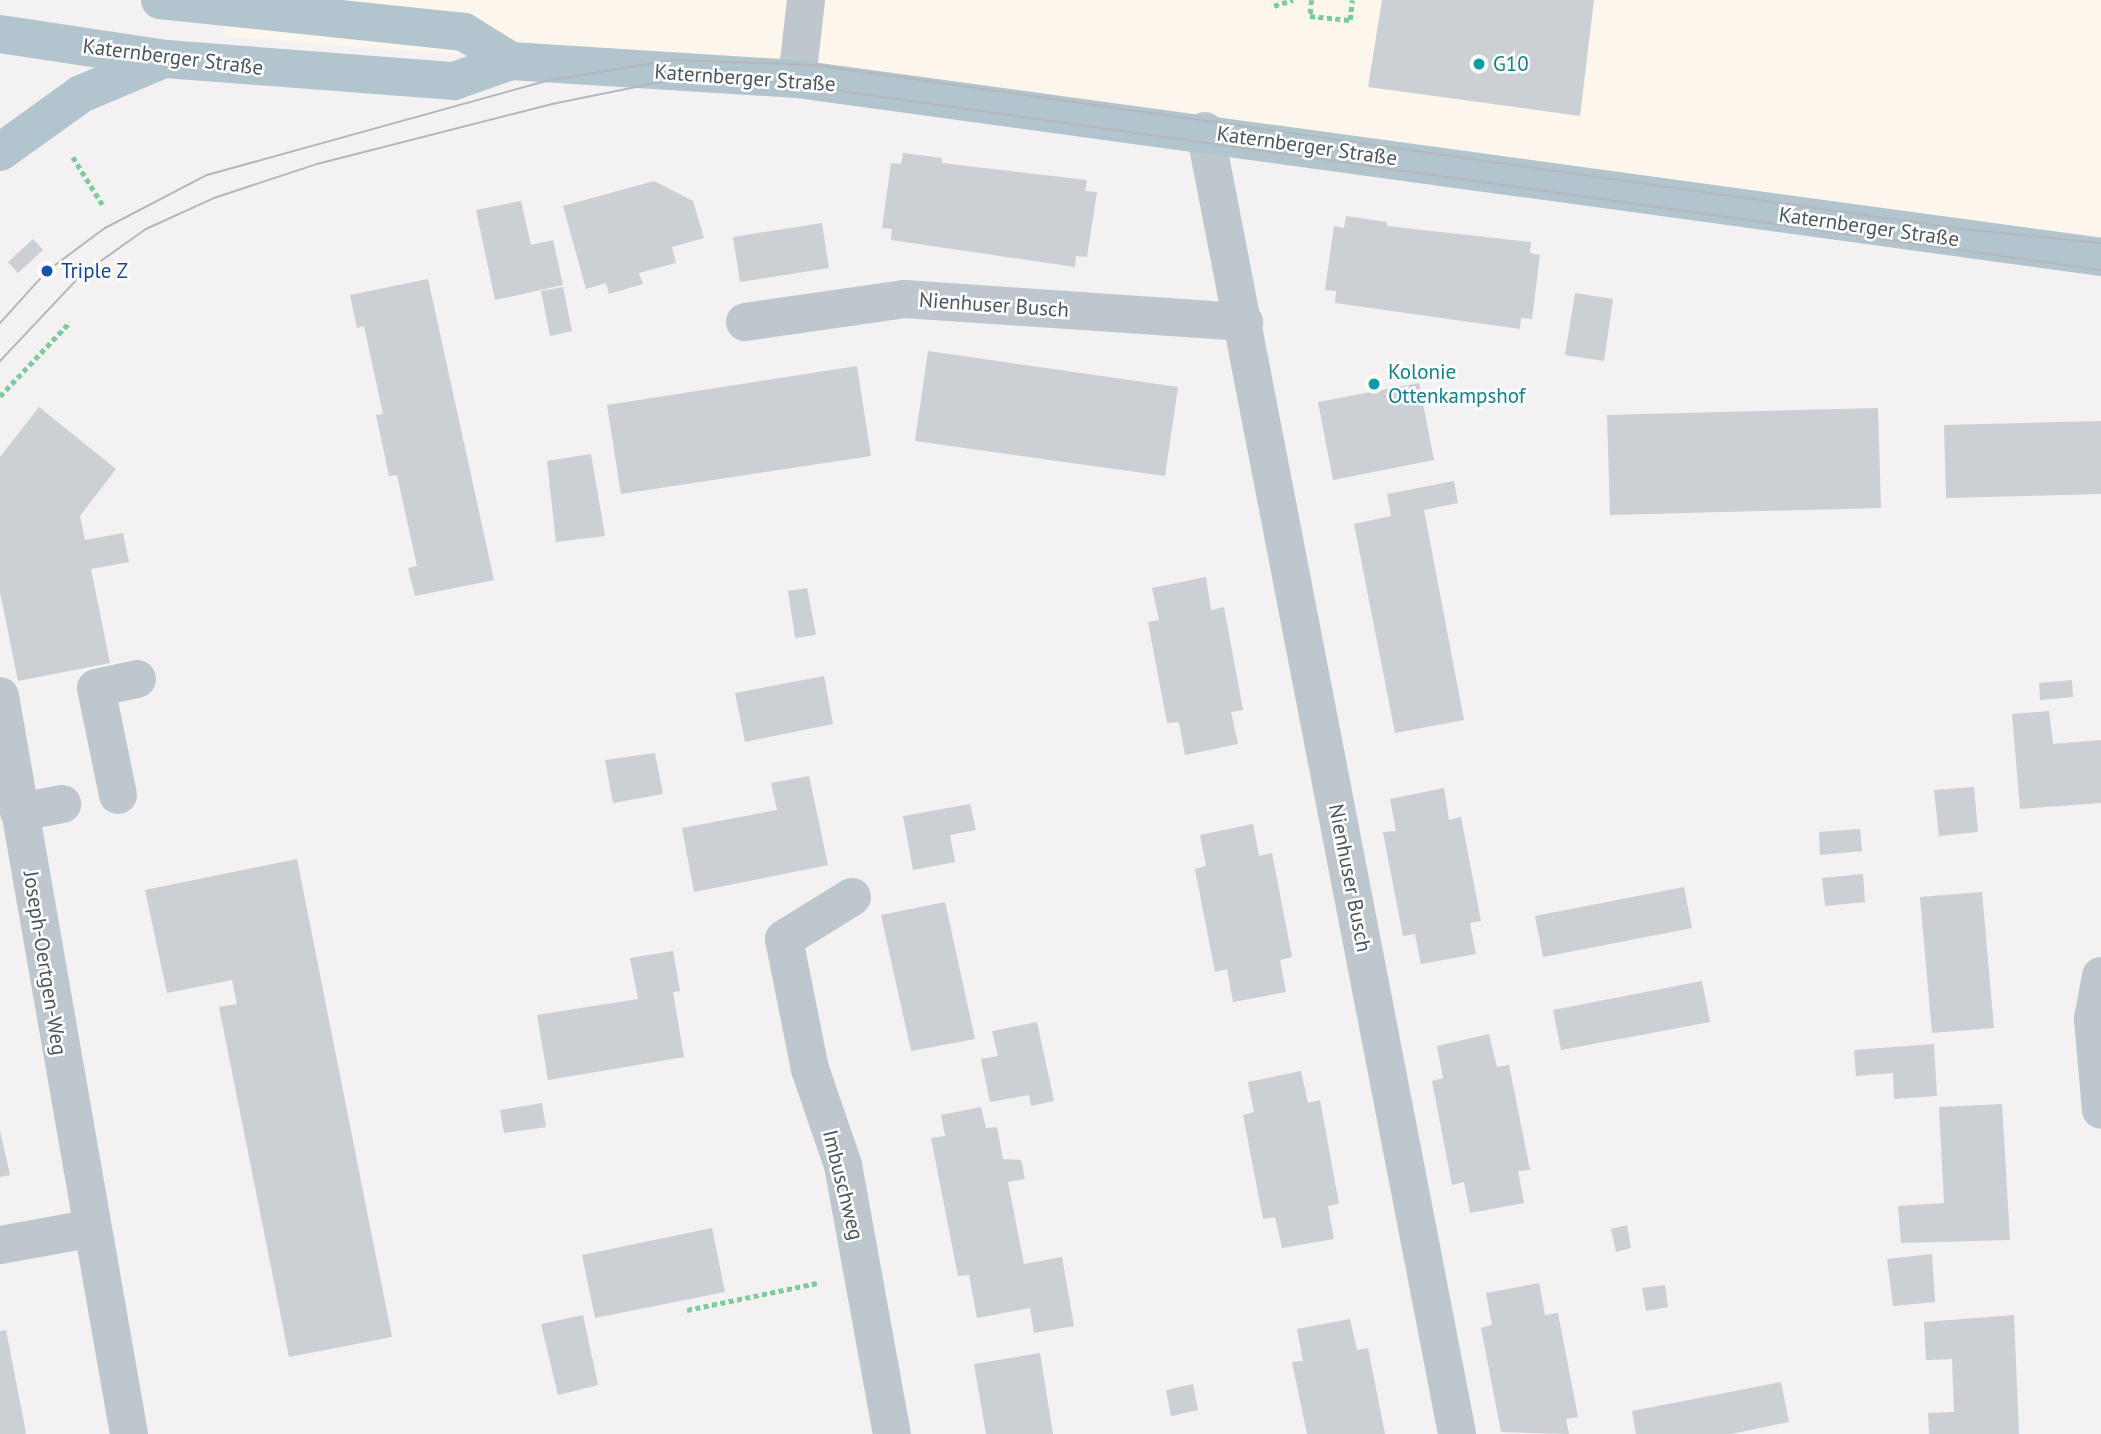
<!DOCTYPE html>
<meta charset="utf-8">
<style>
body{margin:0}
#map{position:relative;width:2101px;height:1434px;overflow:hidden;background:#f3f1f2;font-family:"PT Sans",sans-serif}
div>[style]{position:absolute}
.commercial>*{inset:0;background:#fcf6ed}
.building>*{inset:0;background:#cccfd3}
.path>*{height:4.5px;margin-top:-2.25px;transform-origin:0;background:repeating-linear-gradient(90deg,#7ccb9b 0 5px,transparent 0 8.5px)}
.minor>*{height:38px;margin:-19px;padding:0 19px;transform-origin:19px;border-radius:19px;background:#bec7cd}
.major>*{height:38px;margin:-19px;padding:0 19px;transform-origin:19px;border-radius:19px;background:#b2c4ce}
.tram>*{height:2px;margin:-1px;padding:0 1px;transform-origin:1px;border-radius:1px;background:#b4b7bb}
.dots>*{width:19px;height:19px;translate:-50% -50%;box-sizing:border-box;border:4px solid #fff;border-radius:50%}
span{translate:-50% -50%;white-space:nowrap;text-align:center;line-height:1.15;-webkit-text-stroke:5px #fff;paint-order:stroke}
.street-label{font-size:21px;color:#4a575e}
.culture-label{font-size:21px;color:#0d838f}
.left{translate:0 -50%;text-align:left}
.transit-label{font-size:21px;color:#164399}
</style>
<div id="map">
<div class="commercial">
<i style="clip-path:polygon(229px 0,2101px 0,2101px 236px,515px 59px,223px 36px)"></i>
</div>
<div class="building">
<i style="clip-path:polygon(1382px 0,1594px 0,1580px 116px,1368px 87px)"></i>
<i style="clip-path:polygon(903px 153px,942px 158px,942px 163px,1087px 180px,1085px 191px,1097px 192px,1087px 257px,1076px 256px,1075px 267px,891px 240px,892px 229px,882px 228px,891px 163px,901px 164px)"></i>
<i style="clip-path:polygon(654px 181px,693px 201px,704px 238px,672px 247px,676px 263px,639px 273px,643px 284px,609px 294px,606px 283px,586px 289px,563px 206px)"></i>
<i style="clip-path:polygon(521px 201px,531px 245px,553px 240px,563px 285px,495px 300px,476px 210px)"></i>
<i style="clip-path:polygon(1346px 216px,1387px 222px,1387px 226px,1531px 242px,1530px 253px,1540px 255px,1532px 319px,1521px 318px,1520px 329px,1335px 303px,1336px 291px,1325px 290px,1334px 226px,1344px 228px)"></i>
<i style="clip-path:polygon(822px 223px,829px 268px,740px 282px,733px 237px)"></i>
<i style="clip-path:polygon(33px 239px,43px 250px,18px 273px,8px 262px)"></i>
<i style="clip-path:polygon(428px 279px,494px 580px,415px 596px,408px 568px,417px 566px,397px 475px,389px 476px,376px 415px,383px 414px,364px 326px,357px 328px,350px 295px)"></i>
<i style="clip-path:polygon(563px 287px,572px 331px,550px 336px,541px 291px)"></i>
<i style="clip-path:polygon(1575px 293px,1613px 299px,1604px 361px,1565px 355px)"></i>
<i style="clip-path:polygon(928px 351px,1178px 387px,1165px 476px,915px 441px)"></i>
<i style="clip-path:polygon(857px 366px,871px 456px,621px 494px,607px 405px)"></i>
<i style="clip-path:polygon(1419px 383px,1434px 460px,1333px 480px,1318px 402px)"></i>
<i style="clip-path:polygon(39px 407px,116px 469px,80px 516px,85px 540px,123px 533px,129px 562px,91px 569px,110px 663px,18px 681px,0 592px,0 457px)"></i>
<i style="clip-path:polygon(1878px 408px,1881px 508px,1610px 515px,1607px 415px)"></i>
<i style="clip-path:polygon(2101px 421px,2101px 494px,1946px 498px,1944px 425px)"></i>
<i style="clip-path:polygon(591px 454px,605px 536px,556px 542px,547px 461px)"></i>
<i style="clip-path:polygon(1454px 481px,1458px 503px,1424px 510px,1464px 720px,1395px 733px,1354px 524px,1391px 516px,1387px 494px)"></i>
<i style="clip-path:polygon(1206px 577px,1211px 610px,1224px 607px,1243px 710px,1231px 712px,1238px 744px,1185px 755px,1179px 722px,1167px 723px,1148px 622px,1159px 620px,1152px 588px)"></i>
<i style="clip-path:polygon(807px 588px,816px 635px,795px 638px,788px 591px)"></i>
<i style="clip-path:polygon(824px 676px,833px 724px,745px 742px,735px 693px)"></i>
<i style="clip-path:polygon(2072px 680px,2073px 697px,2040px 700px,2039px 683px)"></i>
<i style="clip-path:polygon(2049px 711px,2053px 744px,2101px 740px,2101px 803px,2020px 809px,2012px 714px)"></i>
<i style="clip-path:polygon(655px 753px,663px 794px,613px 803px,605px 760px)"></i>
<i style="clip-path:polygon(809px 776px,828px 865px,694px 892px,682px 828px,777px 810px,771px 783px)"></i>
<i style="clip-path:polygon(1974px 787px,1978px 832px,1939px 836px,1934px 790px)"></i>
<i style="clip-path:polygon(1444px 788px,1449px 820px,1461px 817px,1481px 921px,1470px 923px,1476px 954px,1421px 964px,1415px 934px,1403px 936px,1383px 832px,1396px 831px,1390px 799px)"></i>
<i style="clip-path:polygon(970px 804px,976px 830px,950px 835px,955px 862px,913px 870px,903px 816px)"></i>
<i style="clip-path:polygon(1253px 824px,1259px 856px,1272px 853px,1292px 957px,1280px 960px,1286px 992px,1233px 1002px,1227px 969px,1215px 972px,1195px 869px,1206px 866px,1200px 835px)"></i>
<i style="clip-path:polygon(1860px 829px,1862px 851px,1820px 855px,1819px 832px)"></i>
<i style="clip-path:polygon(297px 859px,392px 1337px,289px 1357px,219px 1007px,237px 1004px,232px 980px,167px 993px,145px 890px)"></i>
<i style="clip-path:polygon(1863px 874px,1865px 902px,1825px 906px,1822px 878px)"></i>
<i style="clip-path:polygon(1684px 887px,1692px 928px,1543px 957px,1535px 916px)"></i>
<i style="clip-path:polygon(1982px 892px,1994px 1028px,1932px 1033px,1920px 897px)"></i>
<i style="clip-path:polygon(945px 902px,975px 1039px,911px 1051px,881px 915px)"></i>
<i style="clip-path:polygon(673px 951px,680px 991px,673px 992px,684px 1057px,548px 1080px,537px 1015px,638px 999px,630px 958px)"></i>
<i style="clip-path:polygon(1702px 981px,1710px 1022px,1561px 1050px,1553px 1010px)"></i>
<i style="clip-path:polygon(1037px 1022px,1054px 1101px,1031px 1106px,1029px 1095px,990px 1102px,981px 1059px,998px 1056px,992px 1031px)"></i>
<i style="clip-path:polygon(1489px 1034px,1497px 1067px,1509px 1065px,1530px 1170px,1518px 1171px,1524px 1203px,1470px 1213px,1464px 1182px,1452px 1185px,1432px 1081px,1443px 1078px,1437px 1046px)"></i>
<i style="clip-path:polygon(1934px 1044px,1937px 1096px,1894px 1099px,1893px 1073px,1856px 1076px,1854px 1050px)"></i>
<i style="clip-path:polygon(1301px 1071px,1308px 1103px,1320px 1100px,1339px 1204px,1328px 1206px,1334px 1239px,1282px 1248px,1275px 1217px,1263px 1219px,1243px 1115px,1254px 1112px,1248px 1082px)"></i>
<i style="clip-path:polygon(542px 1103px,546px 1127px,504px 1133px,500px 1110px)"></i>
<i style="clip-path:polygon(2002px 1104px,2010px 1240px,1901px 1243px,1898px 1206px,1944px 1203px,1939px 1107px)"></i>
<i style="clip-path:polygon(981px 1107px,986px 1128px,997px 1127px,1003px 1159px,1021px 1160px,1025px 1179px,1008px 1182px,1024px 1264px,1062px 1257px,1074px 1326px,1034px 1333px,1030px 1308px,977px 1318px,969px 1275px,958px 1276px,931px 1138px,945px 1136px,941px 1115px)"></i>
<i style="clip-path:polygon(0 1131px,10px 1175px,0 1177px)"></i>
<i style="clip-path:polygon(1627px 1225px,1631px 1248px,1616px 1252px,1611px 1229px)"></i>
<i style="clip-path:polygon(712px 1228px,725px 1292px,595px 1318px,582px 1255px)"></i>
<i style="clip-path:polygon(1932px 1254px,1935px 1302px,1893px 1306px,1887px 1259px)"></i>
<i style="clip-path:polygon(1539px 1283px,1545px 1315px,1558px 1313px,1578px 1417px,1566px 1419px,1569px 1434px,1501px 1432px,1481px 1328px,1492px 1325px,1486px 1293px)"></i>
<i style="clip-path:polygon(1665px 1285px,1668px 1307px,1646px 1311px,1642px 1288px)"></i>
<i style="clip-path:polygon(583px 1315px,598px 1385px,558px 1395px,541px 1324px)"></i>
<i style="clip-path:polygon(2014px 1315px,2019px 1434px,1929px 1434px,1928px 1413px,1954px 1412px,1952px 1359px,1926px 1360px,1924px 1322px)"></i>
<i style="clip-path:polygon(1350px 1319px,1357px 1350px,1368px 1348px,1385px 1434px,1307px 1434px,1292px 1362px,1303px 1361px,1297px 1329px)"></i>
<i style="clip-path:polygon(6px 1330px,26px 1433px,24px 1434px,0 1434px,0 1331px)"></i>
<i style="clip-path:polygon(1040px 1353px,1053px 1434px,986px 1434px,974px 1364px)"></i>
<i style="clip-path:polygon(1781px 1382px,1789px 1422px,1731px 1434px,1636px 1434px,1632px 1411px)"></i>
<i style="clip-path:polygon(1193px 1384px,1198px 1410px,1171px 1416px,1166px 1390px)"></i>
</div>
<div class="path">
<i style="left:1312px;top:0;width:16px;rotate:97deg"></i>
<i style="left:1310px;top:16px;width:40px;rotate:5.7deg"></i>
<i style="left:1350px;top:20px;width:20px;rotate:-84deg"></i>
<i style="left:1274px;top:6px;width:20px;rotate:-18deg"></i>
<i style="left:73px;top:157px;width:59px;rotate:58.2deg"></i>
<i style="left:0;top:396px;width:102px;rotate:-46.6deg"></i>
<i style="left:687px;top:1310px;width:133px;rotate:-11.7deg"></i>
</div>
<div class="minor">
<i style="left:797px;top:79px;width:80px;rotate:-83.5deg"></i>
<i style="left:1205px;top:131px;width:1327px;rotate:79.05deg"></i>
<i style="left:745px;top:322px;width:162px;rotate:-8.2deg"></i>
<i style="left:905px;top:299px;width:340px;rotate:3.9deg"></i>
<i style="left:0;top:696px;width:749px;rotate:80.09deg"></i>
<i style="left:118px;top:795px;width:109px;rotate:-101.6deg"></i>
<i style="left:96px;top:688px;width:42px;rotate:-12.4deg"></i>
<i style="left:19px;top:812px;width:44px;rotate:-10.5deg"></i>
<i style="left:852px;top:897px;width:80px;rotate:148.3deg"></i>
<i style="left:784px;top:939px;width:133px;rotate:78.7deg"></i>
<i style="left:810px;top:1069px;width:102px;rotate:71deg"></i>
<i style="left:843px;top:1165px;width:273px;rotate:79.7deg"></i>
<i style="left:2101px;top:976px;width:44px;rotate:100.5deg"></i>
<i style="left:2093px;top:1019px;width:91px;rotate:85deg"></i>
<i style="left:0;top:1245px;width:90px;rotate:-10.2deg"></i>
</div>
<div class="major">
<i style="left:160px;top:0;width:306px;rotate:6deg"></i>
<i style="left:464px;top:32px;width:55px;rotate:31.7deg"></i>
<i style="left:0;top:34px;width:168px;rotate:8.6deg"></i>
<i style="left:166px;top:59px;width:289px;rotate:4.4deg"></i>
<i style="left:454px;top:81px;width:60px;rotate:-19.3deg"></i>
<i style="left:511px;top:61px;width:287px;rotate:3.6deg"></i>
<i style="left:797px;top:79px;width:1316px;rotate:7.77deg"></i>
<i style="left:0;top:152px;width:100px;rotate:-35.6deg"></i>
<i style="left:81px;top:94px;width:90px;rotate:-22.9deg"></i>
</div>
<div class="tram">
<i style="left:0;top:323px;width:70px;rotate:-47.9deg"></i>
<i style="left:47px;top:271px;width:72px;rotate:-36.6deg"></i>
<i style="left:105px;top:228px;width:115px;rotate:-27.5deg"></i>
<i style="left:207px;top:175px;width:351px;rotate:-15.5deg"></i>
<i style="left:545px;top:81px;width:130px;rotate:-9.3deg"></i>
<i style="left:673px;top:60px;width:142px;rotate:2deg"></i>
<i style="left:815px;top:65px;width:1158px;rotate:8.14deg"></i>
<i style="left:1961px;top:229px;width:141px;rotate:5.7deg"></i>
<i style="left:0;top:361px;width:118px;rotate:-46.7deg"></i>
<i style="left:81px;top:275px;width:80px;rotate:-35.3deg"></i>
<i style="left:146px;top:229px;width:75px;rotate:-24.5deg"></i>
<i style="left:214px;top:198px;width:108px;rotate:-18.3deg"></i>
<i style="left:317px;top:164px;width:243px;rotate:-14.3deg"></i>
<i style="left:552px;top:104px;width:121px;rotate:-11.4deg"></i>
<i style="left:671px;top:80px;width:106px;rotate:1.1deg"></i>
<i style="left:777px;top:82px;width:1337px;rotate:8.08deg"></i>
</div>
<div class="dots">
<i style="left:1479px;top:64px;background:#0f9aa8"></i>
<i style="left:47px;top:271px;background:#1a4fb4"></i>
<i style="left:1374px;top:384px;background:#0f9aa8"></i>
</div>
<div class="street-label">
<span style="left:173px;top:57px;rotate:7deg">Katernberger Straße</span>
<span style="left:745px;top:78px;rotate:4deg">Katernberger Straße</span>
<span style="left:1307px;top:146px;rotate:8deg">Katernberger Straße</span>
<span style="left:1869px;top:227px;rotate:8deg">Katernberger Straße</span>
<span style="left:994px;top:305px;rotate:4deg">Nienhuser Busch</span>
<span style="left:1350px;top:878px;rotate:79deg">Nienhuser Busch</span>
<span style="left:45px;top:963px;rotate:81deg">Joseph-Oertgen-Weg</span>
<span style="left:843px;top:1185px;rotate:76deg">Imbuschweg</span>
</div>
<div class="culture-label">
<span class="left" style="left:1493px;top:64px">G10</span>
<span class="left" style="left:1388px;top:384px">Kolonie<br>Ottenkampshof</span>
</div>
<div class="transit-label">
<span class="left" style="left:61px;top:271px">Triple Z</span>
</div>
</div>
